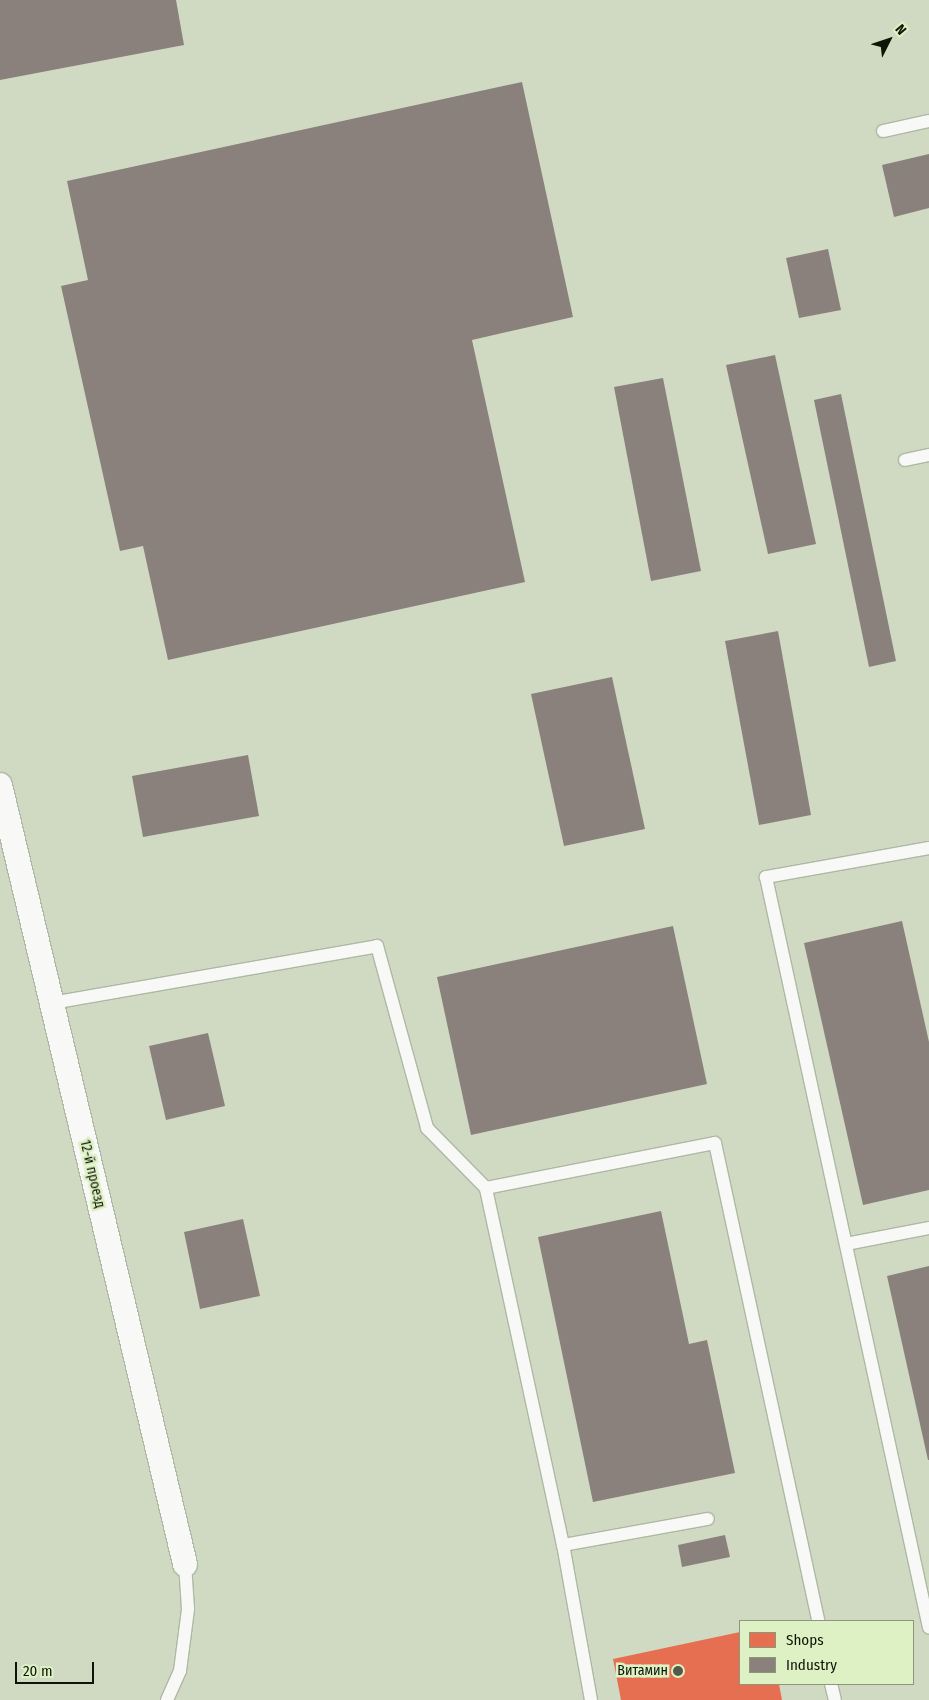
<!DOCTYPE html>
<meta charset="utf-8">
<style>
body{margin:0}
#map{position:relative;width:929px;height:1700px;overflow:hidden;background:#d0dac3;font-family:"Fira Sans Condensed",sans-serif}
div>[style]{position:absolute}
.shops>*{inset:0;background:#e76f51}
.industry>*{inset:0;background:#8a817c}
.roads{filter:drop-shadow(1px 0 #afb7a5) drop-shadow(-1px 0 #afb7a5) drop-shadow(0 1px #afb7a5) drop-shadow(0 -1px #afb7a5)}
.lane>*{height:12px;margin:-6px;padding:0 6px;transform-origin:6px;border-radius:6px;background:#f8f9f6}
.street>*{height:24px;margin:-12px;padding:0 12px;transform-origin:12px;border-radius:12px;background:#f8f9f6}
.dots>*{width:14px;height:14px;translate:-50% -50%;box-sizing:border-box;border:2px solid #def1c5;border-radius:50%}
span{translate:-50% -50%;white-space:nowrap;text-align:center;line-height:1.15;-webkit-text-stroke:5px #def1c5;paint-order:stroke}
.street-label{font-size:14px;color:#0f1506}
.poi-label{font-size:14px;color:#0f1506}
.right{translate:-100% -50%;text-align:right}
.legend{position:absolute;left:739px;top:1620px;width:175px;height:65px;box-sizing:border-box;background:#def1c5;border:1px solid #8b9979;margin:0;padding:6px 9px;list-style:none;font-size:15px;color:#0f1506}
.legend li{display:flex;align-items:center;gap:10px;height:25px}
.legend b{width:25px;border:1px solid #8b9979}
.north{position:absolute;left:864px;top:15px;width:50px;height:50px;-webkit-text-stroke:4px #def1c5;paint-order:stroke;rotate:49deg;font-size:14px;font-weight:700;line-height:20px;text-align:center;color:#0f1506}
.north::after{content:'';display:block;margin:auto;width:18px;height:22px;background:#0f1506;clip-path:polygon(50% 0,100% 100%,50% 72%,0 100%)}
.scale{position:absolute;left:15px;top:1662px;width:79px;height:22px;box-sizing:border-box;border:2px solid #0f1506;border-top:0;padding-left:6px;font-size:15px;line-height:18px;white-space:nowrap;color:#0f1506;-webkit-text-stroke:4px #def1c5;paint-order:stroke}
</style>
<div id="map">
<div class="shops">
<i style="clip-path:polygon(740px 1632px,740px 1684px,779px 1684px,782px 1700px,621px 1700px,613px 1659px)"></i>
</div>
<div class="industry">
<i style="clip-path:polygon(0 0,176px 0,184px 45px,0 80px)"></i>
<i style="clip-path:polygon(522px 82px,573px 317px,472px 340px,525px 582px,168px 660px,143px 546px,120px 551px,61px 286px,88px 280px,67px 181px)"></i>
<i style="clip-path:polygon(929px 154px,929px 208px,894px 217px,882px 165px)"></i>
<i style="clip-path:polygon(828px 249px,841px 310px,799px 318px,786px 258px)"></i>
<i style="clip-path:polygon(775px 355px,816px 544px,768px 554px,726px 365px)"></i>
<i style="clip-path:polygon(663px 378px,701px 571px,651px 581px,614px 387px)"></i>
<i style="clip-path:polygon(841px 394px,896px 661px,869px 667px,814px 400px)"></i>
<i style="clip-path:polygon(778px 631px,811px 815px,759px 825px,725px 641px)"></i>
<i style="clip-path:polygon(612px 677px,645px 829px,564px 846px,531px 694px)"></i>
<i style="clip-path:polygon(248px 755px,259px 816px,143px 837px,132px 776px)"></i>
<i style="clip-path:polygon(902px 921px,929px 1042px,929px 1190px,863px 1205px,804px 943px)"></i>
<i style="clip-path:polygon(673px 926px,707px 1084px,471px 1135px,437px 977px)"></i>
<i style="clip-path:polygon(208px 1033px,225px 1106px,166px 1120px,149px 1046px)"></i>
<i style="clip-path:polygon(661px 1211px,689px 1344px,707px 1340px,735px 1473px,593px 1502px,538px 1237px)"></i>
<i style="clip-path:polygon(243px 1219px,260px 1296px,200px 1309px,184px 1232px)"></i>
<i style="clip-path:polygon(929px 1266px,929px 1460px,928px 1460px,887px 1276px)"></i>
<i style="clip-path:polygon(725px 1535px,730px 1557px,682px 1567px,678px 1545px)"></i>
</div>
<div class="roads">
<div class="lane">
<i style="left:883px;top:131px;width:47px;rotate:-12.3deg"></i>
<i style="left:905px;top:460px;width:25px;rotate:-12deg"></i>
<i style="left:929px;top:848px;width:166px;rotate:169.9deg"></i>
<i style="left:766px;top:877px;width:768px;rotate:77.75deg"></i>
<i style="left:52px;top:1003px;width:330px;rotate:-9.9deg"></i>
<i style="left:377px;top:946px;width:189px;rotate:74.6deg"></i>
<i style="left:427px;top:1128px;width:84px;rotate:45.5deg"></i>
<i style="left:846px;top:1244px;width:85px;rotate:-10.9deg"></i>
<i style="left:563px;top:1545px;width:147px;rotate:-10.2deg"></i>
<i style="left:831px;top:1684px;width:16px;rotate:76deg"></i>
<i style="left:167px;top:1700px;width:32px;rotate:-66deg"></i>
<i style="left:180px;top:1671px;width:63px;rotate:-82.6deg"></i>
<i style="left:188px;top:1609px;width:45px;rotate:-93.8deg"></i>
<i style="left:591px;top:1700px;width:158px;rotate:-100.2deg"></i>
<i style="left:563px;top:1545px;width:365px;rotate:-102.2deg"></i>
<i style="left:486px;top:1188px;width:233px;rotate:-11.1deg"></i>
<i style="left:715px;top:1143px;width:489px;rotate:77.8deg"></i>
</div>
<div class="street">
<i style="left:0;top:785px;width:801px;rotate:76.64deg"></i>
</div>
</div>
<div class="dots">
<i style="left:678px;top:1671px;background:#535a48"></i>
</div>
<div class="street-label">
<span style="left:92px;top:1174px;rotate:77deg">12-й проезд</span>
</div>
<div class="poi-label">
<span class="right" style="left:668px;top:1671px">Витамин</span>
</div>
<ul class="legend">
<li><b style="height:14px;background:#e76f51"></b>Shops</li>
<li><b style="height:14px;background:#8a817c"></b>Industry</li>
</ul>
<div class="north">N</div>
<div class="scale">20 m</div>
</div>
